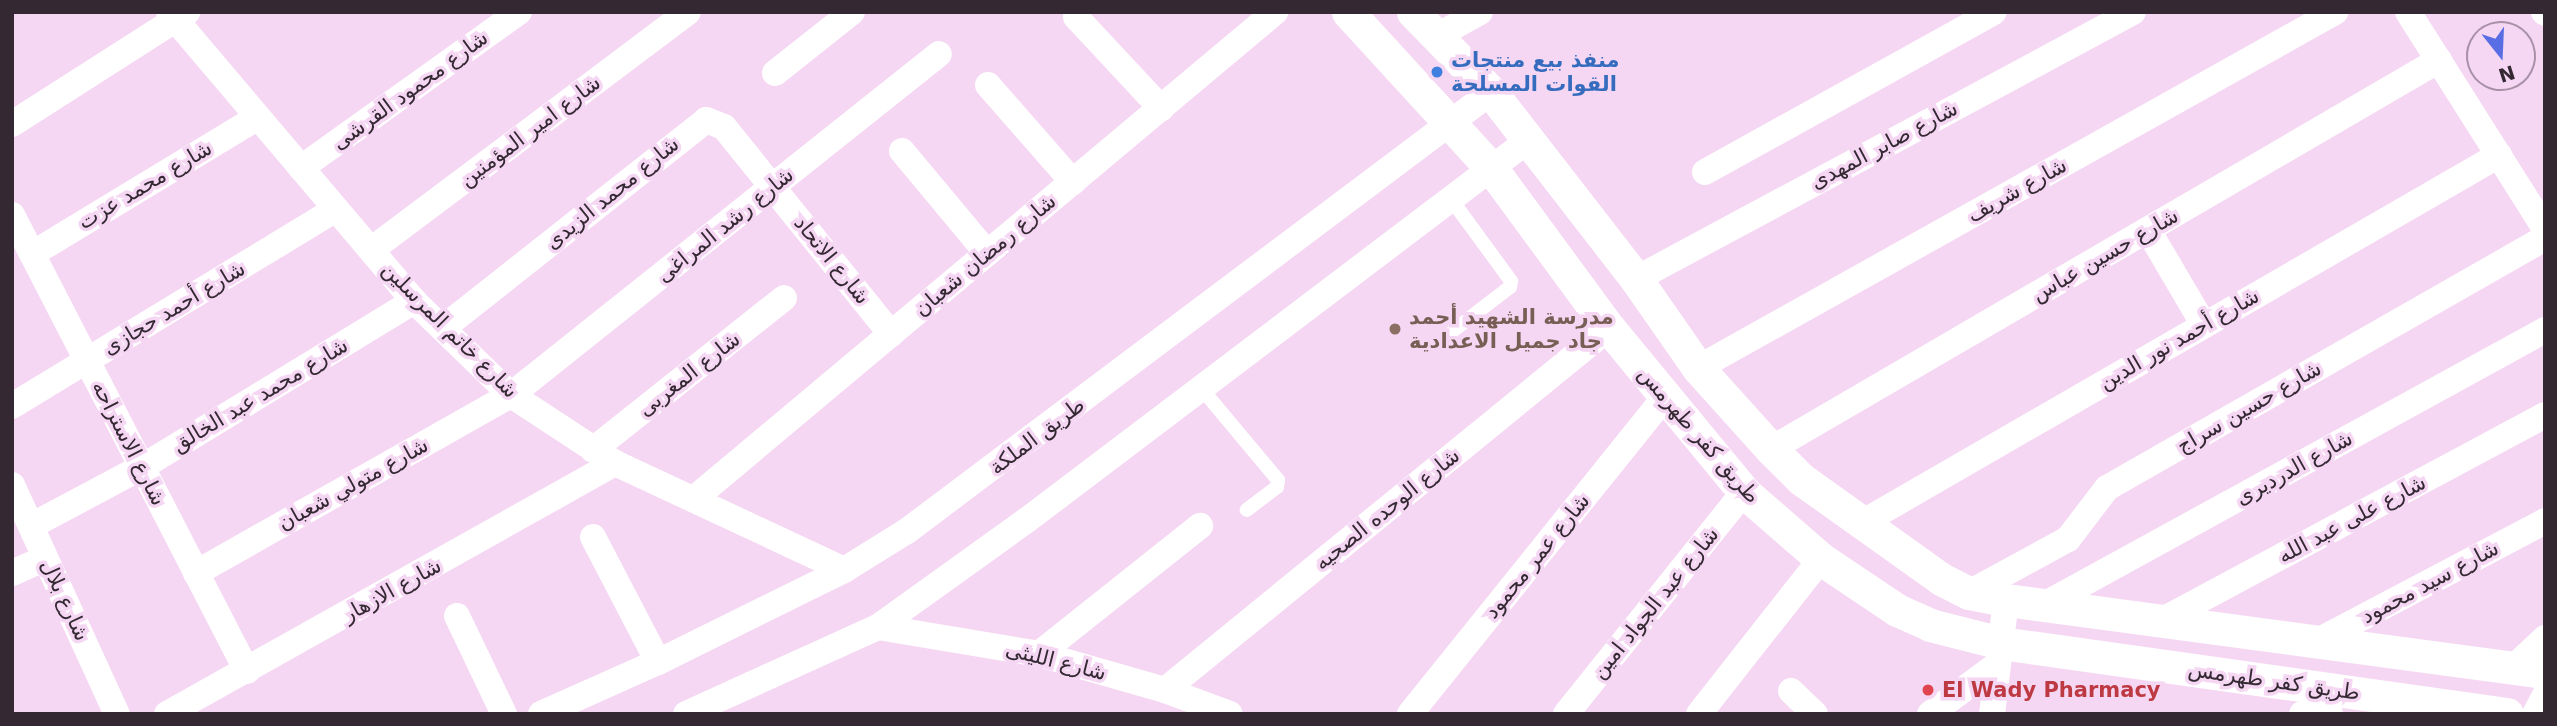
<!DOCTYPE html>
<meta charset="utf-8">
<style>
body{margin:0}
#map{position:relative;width:2557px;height:726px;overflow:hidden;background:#f5d7f3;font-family:"DejaVu Sans","Noto Naskh Arabic",sans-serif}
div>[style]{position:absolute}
.service>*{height:14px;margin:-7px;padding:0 7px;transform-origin:7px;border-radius:7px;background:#fff}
.minor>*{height:26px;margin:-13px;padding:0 13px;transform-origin:13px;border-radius:13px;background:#fff}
.tertiary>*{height:33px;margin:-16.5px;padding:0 16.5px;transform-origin:16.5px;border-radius:16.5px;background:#fff}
.dots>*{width:19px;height:19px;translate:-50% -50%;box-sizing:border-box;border:4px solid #f5d7f3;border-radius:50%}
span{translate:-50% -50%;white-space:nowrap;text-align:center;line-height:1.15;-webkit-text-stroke:7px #f5d7f3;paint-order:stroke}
.shop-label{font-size:21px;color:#366cbe;font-weight:700}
.left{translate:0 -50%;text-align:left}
.street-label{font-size:21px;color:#342933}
.education-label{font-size:21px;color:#785e54;font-weight:700}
.health-label{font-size:21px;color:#be3a42;font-weight:700}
.frame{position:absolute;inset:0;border:14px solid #342933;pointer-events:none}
.north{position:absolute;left:2466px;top:21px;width:70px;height:70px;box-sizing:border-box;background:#f5d7f3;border:2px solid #a891a6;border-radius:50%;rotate:162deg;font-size:19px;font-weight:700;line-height:28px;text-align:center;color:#342933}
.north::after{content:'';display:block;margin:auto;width:24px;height:32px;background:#596ee5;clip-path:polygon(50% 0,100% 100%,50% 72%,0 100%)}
</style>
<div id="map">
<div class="service">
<i style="left:1451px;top:199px;width:102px;rotate:53.8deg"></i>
<i style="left:1511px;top:281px;width:6px;rotate:99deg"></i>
<i style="left:1510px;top:287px;width:71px;rotate:142.5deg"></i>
<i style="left:1201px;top:388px;width:120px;rotate:50.1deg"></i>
<i style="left:1278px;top:480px;width:7px;rotate:98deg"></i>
<i style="left:1277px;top:487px;width:38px;rotate:143deg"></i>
</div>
<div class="minor">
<i style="left:169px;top:12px;width:379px;rotate:49.7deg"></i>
<i style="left:414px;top:301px;width:135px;rotate:44.1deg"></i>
<i style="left:511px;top:395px;width:124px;rotate:33.2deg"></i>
<i style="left:615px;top:463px;width:253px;rotate:25deg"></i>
<i style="left:2408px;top:12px;width:257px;rotate:57.7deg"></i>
<i style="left:2544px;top:12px;width:1px;rotate:45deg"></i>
<i style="left:1076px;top:17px;width:125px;rotate:47deg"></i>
<i style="left:1437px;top:36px;width:49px;rotate:-29.2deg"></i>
<i style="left:775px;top:73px;width:98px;rotate:-38.4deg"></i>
<i style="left:988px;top:85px;width:129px;rotate:48.8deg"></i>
<i style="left:12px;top:124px;width:208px;rotate:-32.6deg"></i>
<i style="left:902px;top:151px;width:133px;rotate:50.2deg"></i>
<i style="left:301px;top:168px;width:268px;rotate:-35.6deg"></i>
<i style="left:1705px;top:172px;width:330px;rotate:-29deg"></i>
<i style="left:12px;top:215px;width:513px;rotate:62.74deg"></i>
<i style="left:2148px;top:230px;width:110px;rotate:59.5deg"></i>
<i style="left:371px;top:250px;width:396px;rotate:-36.9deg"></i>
<i style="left:32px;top:254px;width:264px;rotate:-31.2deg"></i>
<i style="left:1636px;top:279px;width:564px;rotate:-28.25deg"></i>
<i style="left:443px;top:328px;width:335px;rotate:-38.3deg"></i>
<i style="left:706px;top:120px;width:19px;rotate:21deg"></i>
<i style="left:724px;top:127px;width:266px;rotate:51.1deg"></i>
<i style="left:1698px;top:368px;width:730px;rotate:-29.2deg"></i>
<i style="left:12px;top:406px;width:379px;rotate:-31.3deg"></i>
<i style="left:1771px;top:449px;width:773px;rotate:-30.21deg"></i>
<i style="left:593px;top:450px;width:244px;rotate:-38.5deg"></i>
<i style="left:12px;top:485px;width:252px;rotate:65.4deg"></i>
<i style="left:695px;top:498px;width:757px;rotate:-39.96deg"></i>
<i style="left:1860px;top:524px;width:738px;rotate:-30deg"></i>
<i style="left:31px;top:526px;width:126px;rotate:-28deg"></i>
<i style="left:142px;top:467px;width:319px;rotate:-31.4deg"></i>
<i style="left:593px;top:537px;width:141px;rotate:62.5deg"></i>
<i style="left:12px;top:573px;width:36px;rotate:-24deg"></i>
<i style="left:196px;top:573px;width:362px;rotate:-29.5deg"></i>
<i style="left:511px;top:395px;width:547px;rotate:-38.55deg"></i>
<i style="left:1969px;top:593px;width:113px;rotate:-28.6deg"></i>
<i style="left:2068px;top:539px;width:64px;rotate:-52.6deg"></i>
<i style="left:2107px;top:488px;width:504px;rotate:-29.72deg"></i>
<i style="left:2042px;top:606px;width:574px;rotate:-28.75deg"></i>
<i style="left:457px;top:616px;width:109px;rotate:64.4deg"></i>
<i style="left:2159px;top:622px;width:438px;rotate:-28.2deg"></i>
<i style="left:878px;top:627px;width:163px;rotate:9.5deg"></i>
<i style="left:1039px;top:654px;width:131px;rotate:15.9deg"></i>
<i style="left:1165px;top:690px;width:69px;rotate:20.3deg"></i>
<i style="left:2314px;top:643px;width:261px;rotate:-27.8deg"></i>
<i style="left:1039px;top:654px;width:206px;rotate:-38.5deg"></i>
<i style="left:2513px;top:668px;width:44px;rotate:-43.2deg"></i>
<i style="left:2317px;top:687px;width:30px;rotate:64deg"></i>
<i style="left:1165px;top:690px;width:573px;rotate:-39.19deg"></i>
<i style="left:1791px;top:691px;width:33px;rotate:44deg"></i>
<i style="left:167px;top:714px;width:514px;rotate:-29.26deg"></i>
<i style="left:541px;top:714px;width:128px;rotate:-24deg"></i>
<i style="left:658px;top:662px;width:208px;rotate:-26.3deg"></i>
<i style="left:844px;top:570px;width:74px;rotate:-31.8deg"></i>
<i style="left:907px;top:531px;width:731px;rotate:-36.93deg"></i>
<i style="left:686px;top:714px;width:211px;rotate:-24.4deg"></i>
<i style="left:878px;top:627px;width:183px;rotate:-35.7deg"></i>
<i style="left:1027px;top:520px;width:631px;rotate:-37.14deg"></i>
<i style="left:1410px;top:714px;width:405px;rotate:-51.2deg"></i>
<i style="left:1566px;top:714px;width:285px;rotate:-51.3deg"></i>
<i style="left:1699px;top:714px;width:197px;rotate:-51.8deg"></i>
<i style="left:1930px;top:714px;width:84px;rotate:-36.3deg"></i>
<i style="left:1992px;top:714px;width:115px;rotate:-83deg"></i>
<i style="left:2302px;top:714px;width:25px;rotate:-23deg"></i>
<i style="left:2535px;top:714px;width:21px;rotate:-62deg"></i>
</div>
<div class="tertiary">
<i style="left:1348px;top:12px;width:213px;rotate:47.5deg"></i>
<i style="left:1492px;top:169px;width:197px;rotate:53.7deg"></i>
<i style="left:1609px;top:328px;width:212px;rotate:50.5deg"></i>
<i style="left:1744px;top:492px;width:102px;rotate:41deg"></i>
<i style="left:1821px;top:559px;width:92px;rotate:33.9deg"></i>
<i style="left:1897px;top:610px;width:36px;rotate:24deg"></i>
<i style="left:1930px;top:625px;width:73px;rotate:14.2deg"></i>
<i style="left:2001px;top:643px;width:511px;rotate:7.99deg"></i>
<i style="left:1413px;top:12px;width:112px;rotate:45.7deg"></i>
<i style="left:1491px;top:92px;width:237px;rotate:52.2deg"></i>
<i style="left:1636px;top:279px;width:108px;rotate:55.1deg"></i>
<i style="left:1698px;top:368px;width:109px;rotate:48deg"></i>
<i style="left:1771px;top:449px;width:42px;rotate:45deg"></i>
<i style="left:1801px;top:479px;width:172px;rotate:35.5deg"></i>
<i style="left:1941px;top:579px;width:31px;rotate:27deg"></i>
<i style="left:1969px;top:593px;width:38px;rotate:11deg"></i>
<i style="left:2006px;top:600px;width:544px;rotate:7.61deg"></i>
</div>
<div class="dots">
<i style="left:1437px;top:72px;background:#3f7fe0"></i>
<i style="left:1395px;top:329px;background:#8d6e63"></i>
<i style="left:1928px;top:690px;background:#e0444e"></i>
</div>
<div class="shop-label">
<span class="left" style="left:1451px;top:72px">منفذ بيع منتجات<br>القوات المسلحة</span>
</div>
<div class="street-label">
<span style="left:410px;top:90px;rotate:-36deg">شارع محمود القرشى</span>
<span style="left:530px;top:131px;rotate:-37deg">شارع امير المؤمنين</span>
<span style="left:1884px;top:145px;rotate:-28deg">شارع صابر المهدى</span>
<span style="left:145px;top:185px;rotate:-31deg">شارع محمد عزت</span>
<span style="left:2017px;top:190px;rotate:-29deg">شارع شريف</span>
<span style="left:612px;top:193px;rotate:-39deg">شارع محمد الزيدى</span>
<span style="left:725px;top:225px;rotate:-39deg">شارع رشد المراغى</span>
<span style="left:985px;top:255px;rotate:-40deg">شارع رمضان شعبان</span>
<span style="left:2105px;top:255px;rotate:-30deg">شارع حسين عباس</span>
<span style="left:832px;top:260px;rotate:51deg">شارع الاتحاد</span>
<span style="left:174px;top:308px;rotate:-31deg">شارع أحمد حجازى</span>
<span style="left:450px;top:330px;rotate:45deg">شارع خاتم المرسلين</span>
<span style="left:2179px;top:339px;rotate:-30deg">شارع أحمد نور الدين</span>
<span style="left:689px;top:374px;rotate:-38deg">شارع المغربى</span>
<span style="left:260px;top:395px;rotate:-31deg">شارع محمد عبد الخالق</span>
<span style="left:2249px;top:407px;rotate:-30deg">شارع حسين سراج</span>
<span style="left:1699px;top:435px;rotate:49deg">طريق كفر طهرمس</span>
<span style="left:1037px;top:436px;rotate:-37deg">طريق الملكة</span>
<span style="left:129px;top:443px;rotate:63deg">شارع الاستراحه</span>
<span style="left:2294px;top:468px;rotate:-29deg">شارع الدرديرى</span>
<span style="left:353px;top:484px;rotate:-29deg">شارع متولي شعبان</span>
<span style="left:1387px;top:509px;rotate:-39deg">شارع الوحده الصحيه</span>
<span style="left:2352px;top:519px;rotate:-28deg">شارع على عبد الله</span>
<span style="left:1537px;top:556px;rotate:-51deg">شارع عمر محمود</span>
<span style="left:2430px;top:582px;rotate:-28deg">شارع سيد محمود</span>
<span style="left:392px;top:590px;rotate:-29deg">شارع الازهار</span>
<span style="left:65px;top:600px;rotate:65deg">شارع بلال</span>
<span style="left:1655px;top:603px;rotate:-51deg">شارع عبد الجواد امين</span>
<span style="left:1056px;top:661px;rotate:14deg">شارع الليثى</span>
<span style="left:2274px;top:681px;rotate:8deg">طريق كفر طهرمس</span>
</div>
<div class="education-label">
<span class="left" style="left:1409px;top:329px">مدرسة الشهيد أحمد<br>جاد جميل الاعدادية</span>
</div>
<div class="health-label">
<span class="left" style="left:1942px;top:690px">El Wady Pharmacy</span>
</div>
<div class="frame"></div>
<div class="north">N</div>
</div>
